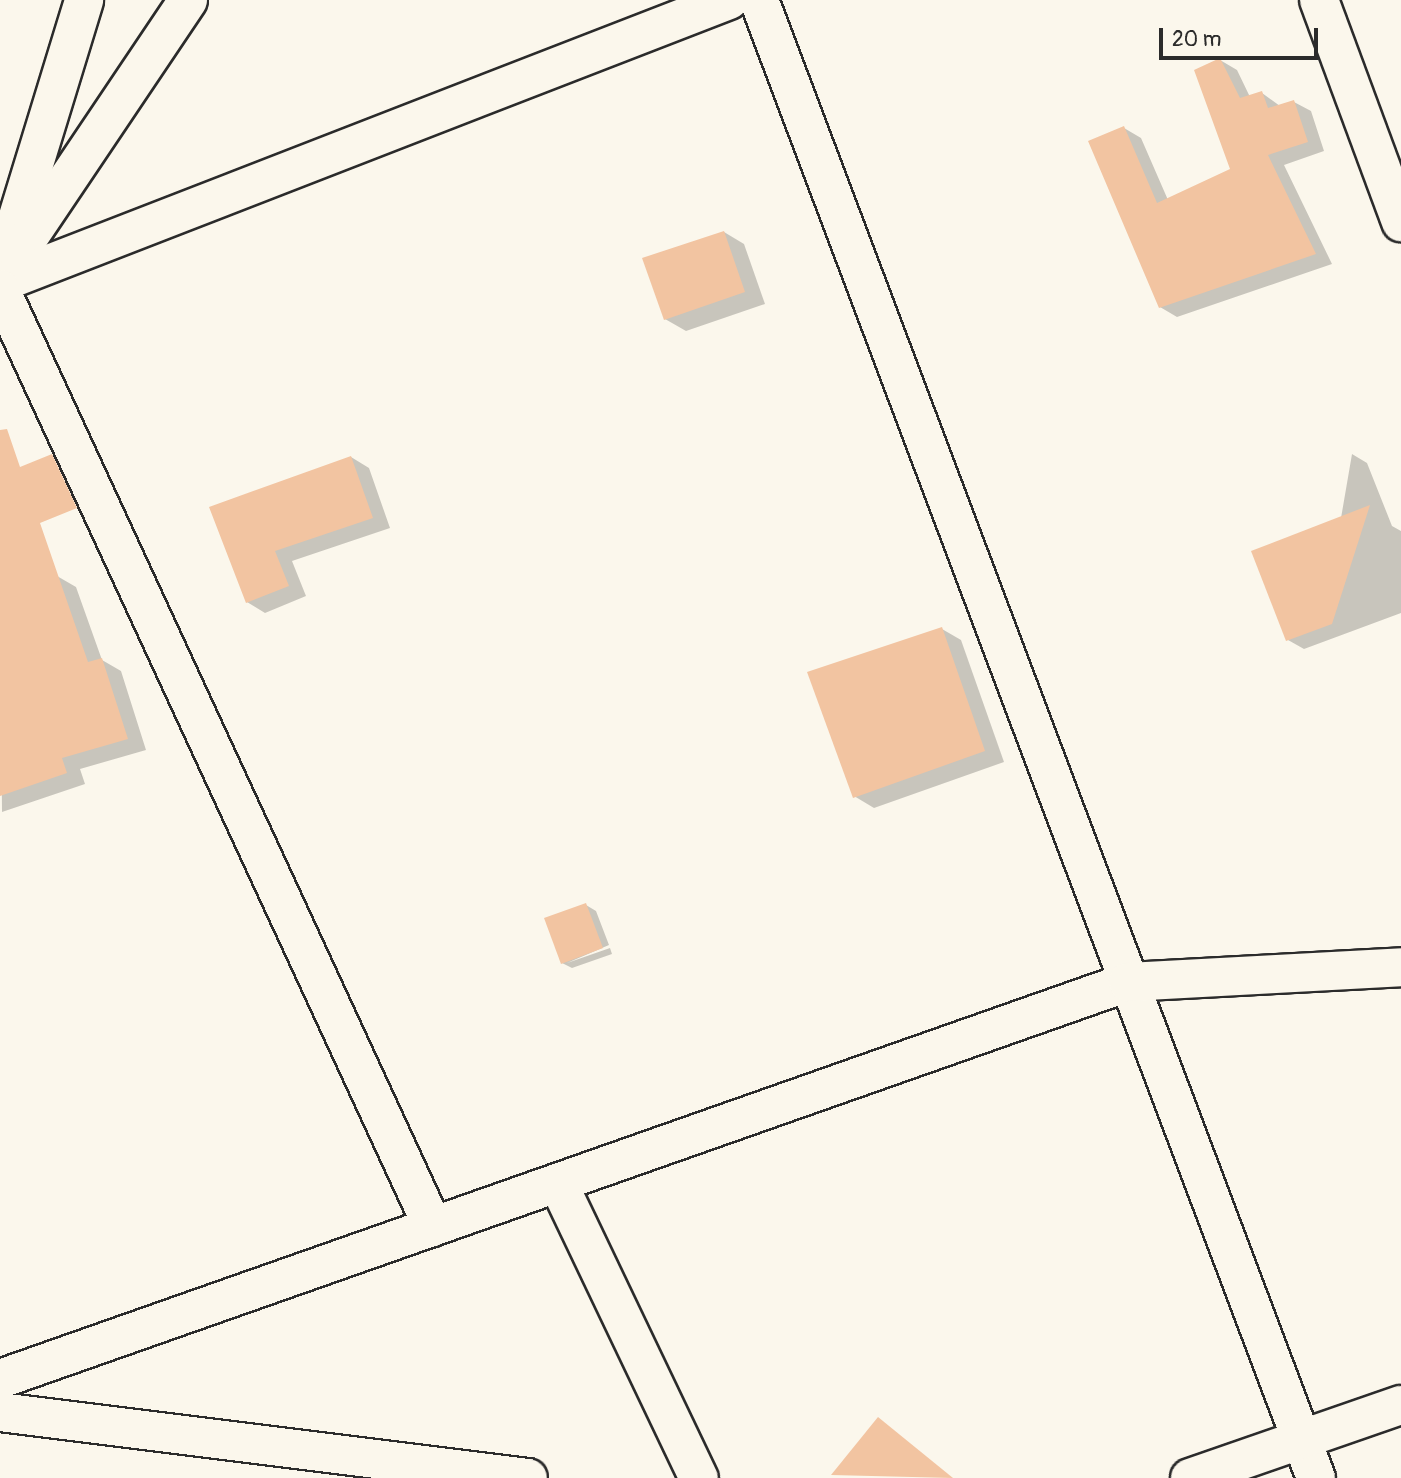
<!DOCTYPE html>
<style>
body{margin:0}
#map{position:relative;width:1401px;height:1478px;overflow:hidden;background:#fbf7ec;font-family:Pangolin,sans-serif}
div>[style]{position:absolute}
.shadow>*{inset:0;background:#0003}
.building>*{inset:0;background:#f2c4a1}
.roads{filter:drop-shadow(2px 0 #2b2b2b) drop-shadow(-2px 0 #2b2b2b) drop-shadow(0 2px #2b2b2b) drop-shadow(0 -2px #2b2b2b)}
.street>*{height:38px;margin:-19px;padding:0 19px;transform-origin:19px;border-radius:19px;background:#fbf7ec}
span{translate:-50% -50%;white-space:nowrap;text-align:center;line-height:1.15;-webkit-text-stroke:5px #fbf7ec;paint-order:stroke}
.scale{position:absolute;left:1159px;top:28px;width:159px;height:32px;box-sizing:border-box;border:4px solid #2b2b2b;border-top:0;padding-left:9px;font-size:21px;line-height:24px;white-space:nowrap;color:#2b2b2b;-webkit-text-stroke:5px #fbf7ec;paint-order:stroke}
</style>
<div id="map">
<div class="shadow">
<i style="clip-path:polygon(1220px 60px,1237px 70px,1250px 97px,1262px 93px,1280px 106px,1294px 102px,1311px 111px,1324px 151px,1284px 165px,1332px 264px,1177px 317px,1160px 307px,1124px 128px,1141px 138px,1168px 200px,1232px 170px)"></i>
<i style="clip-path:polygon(724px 232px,744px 244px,765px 304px,686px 331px,665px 319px)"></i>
<i style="clip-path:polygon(1352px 454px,1367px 463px,1392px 526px,1401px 531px,1401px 613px,1304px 649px,1288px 640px,1341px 518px)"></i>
<i style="clip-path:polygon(351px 457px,369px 468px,390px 528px,292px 561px,306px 596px,265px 613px,247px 602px,211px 508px)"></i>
<i style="clip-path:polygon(57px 576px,76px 587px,102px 660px,121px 671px,146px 750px,80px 769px,85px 784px,2px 812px,0 596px)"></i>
<i style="clip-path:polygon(942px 629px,961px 640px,1004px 762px,874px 808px,854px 796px)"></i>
<i style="clip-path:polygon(586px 905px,596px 911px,609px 945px,567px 963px,610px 948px,612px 954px,572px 968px,562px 963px)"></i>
</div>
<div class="building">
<i style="clip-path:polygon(1220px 58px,1240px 98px,1262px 91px,1268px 108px,1294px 100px,1308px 142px,1268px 155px,1316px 254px,1159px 308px,1088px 141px,1124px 126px,1157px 203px,1230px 169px,1194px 70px)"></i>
<i style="clip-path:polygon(724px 231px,745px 292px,664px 320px,642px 258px)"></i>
<i style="clip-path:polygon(7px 429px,20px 467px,52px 454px,77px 508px,40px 523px,88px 662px,102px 658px,128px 739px,62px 758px,67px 773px,0 796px,0 430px)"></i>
<i style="clip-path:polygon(351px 456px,373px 518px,275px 551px,289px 586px,246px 603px,209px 507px)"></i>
<i style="clip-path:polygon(1370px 505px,1332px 624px,1286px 641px,1251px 551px)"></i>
<i style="clip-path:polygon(942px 627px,985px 751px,853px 798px,807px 672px)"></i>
<i style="clip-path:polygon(586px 903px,603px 948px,561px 964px,544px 918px)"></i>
<i style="clip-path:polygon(878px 1417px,953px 1478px,831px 1475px)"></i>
</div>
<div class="roads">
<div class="street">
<i style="left:759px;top:0;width:1579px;rotate:69.35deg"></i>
<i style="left:1319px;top:0;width:237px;rotate:69.7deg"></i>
<i style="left:9px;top:246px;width:257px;rotate:-73deg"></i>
<i style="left:0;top:280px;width:337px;rotate:-56.1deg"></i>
<i style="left:0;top:283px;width:782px;rotate:-21.22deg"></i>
<i style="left:0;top:289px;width:1033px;rotate:65.22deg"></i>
<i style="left:558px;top:1183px;width:327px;rotate:64.5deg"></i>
<i style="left:0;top:1379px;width:1196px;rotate:-19.39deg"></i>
<i style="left:1128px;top:982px;width:273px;rotate:-3.1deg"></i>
<i style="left:0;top:1412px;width:532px;rotate:7.13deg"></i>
<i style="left:1190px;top:1478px;width:223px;rotate:-19.1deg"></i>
</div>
</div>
<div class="scale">20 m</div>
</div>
